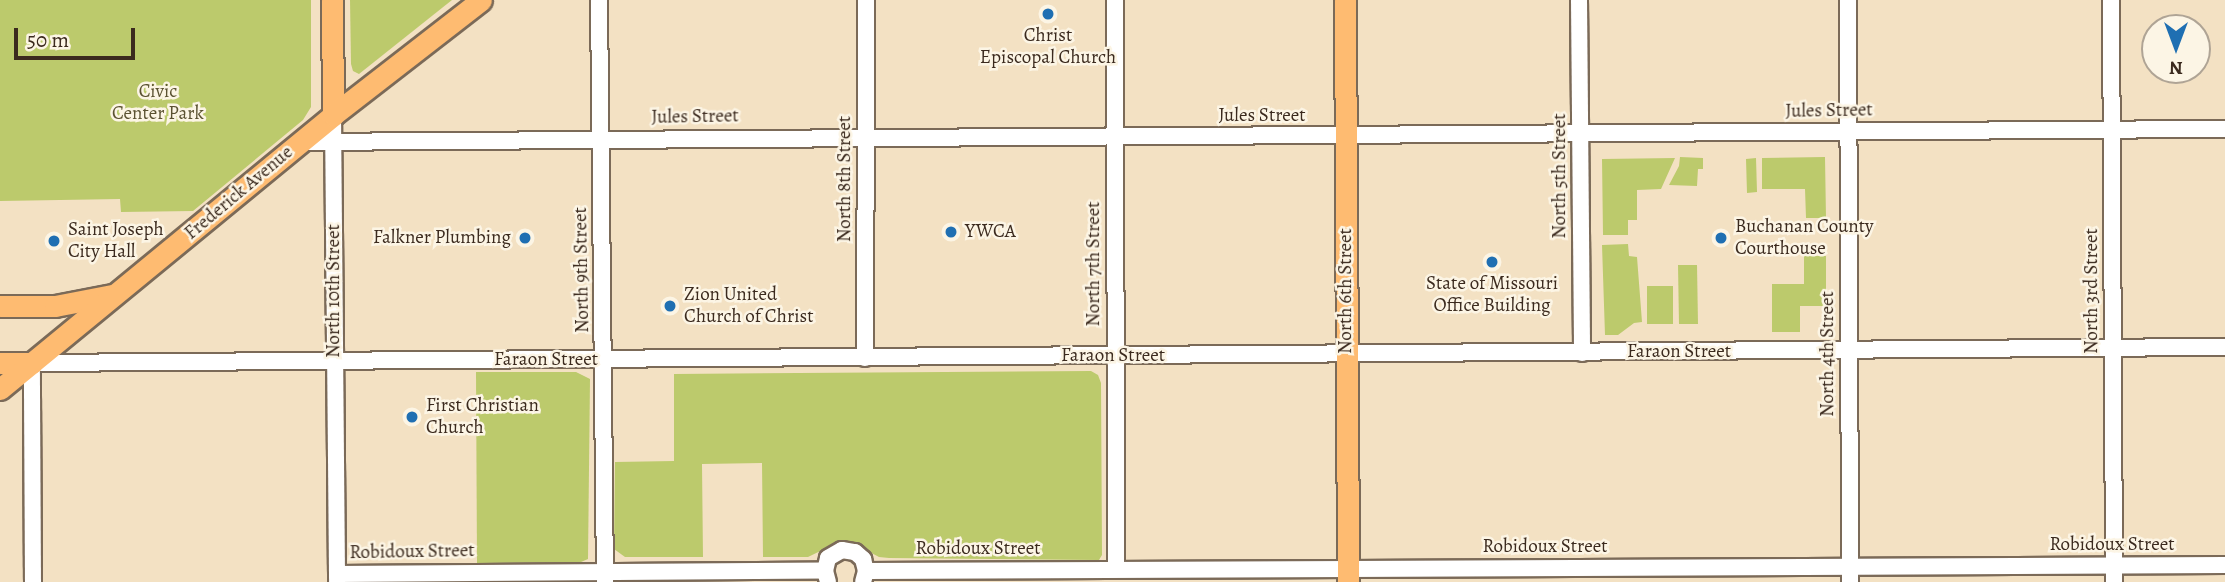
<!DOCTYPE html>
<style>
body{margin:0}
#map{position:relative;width:2225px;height:582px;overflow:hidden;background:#f3e1c3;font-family:Alegreya,serif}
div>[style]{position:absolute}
.green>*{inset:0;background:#bcca6c}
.roads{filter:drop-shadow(2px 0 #7b6a58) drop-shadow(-2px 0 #7b6a58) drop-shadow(0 2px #7b6a58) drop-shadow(0 -2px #7b6a58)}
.minor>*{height:16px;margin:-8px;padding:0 8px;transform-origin:8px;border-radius:8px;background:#fff}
.major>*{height:21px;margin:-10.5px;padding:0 10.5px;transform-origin:10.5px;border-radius:10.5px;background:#febb71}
.dots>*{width:19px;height:19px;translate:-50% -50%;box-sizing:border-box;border:4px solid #fcf5e5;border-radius:50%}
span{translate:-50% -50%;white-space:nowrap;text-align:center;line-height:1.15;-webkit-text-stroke:5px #fcf5e5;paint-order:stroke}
.poi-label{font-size:19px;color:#3b2a1e}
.left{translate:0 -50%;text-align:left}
.right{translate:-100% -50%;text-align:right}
.park-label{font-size:19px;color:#5b5232}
.street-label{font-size:19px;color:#3b2a1e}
.north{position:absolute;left:2141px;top:14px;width:70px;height:70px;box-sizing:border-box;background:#fcf5e5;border:2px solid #afa495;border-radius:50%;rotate:180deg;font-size:19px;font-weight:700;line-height:28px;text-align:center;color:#3b2a1e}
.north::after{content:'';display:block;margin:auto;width:24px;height:32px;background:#1f6fb2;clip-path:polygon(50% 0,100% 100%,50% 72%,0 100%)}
.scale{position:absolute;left:14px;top:28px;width:121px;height:32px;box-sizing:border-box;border:4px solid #3b2a1e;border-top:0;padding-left:9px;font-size:21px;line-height:24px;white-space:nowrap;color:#3b2a1e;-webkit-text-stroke:5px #fcf5e5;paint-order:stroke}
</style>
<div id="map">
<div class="green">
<i style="clip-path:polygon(0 0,311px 0,311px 107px,303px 120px,193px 211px,121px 212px,120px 199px,0 201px)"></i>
<i style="clip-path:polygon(350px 0,452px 0,359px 74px,353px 71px,351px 64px)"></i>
<i style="clip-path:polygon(1680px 157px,1703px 158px,1703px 169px,1698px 169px,1697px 186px,1669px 185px,1679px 166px)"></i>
<i style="clip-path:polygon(1825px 157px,1826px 218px,1806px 218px,1805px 189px,1762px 189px,1762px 158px)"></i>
<i style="clip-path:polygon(1675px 158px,1661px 189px,1637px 190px,1637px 220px,1628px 220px,1628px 235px,1603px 235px,1602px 159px)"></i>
<i style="clip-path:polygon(1756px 158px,1757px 192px,1747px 193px,1746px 159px)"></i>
<i style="clip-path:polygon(1628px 244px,1629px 256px,1637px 257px,1642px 322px,1634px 323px,1618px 335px,1605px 335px,1602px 245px)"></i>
<i style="clip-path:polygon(1804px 256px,1826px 256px,1826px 306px,1800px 306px,1800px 332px,1772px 332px,1772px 284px,1804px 284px)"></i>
<i style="clip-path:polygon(1678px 265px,1697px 265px,1698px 324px,1679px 324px)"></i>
<i style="clip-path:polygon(1647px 286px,1673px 286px,1673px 324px,1647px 324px)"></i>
<i style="clip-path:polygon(1091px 371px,1098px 375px,1101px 383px,1102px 555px,1099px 560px,889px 558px,879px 557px,851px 542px,841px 541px,808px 557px,763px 557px,762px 463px,702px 464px,703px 557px,625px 557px,614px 549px,615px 462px,674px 461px,674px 374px)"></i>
<i style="clip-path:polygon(476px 372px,576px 372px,590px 379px,588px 559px,581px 562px,477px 563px)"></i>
</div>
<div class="roads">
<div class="minor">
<i style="left:599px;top:0;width:582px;rotate:89.41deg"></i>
<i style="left:1115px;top:0;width:569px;rotate:89.9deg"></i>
<i style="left:1579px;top:0;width:353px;rotate:89.5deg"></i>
<i style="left:1848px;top:0;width:582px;rotate:89.8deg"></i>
<i style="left:2111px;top:0;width:582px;rotate:89.7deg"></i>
<i style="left:333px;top:115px;width:467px;rotate:89.5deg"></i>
<i style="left:300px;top:142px;width:1925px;rotate:-0.39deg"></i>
<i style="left:865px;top:358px;width:358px;rotate:-89.8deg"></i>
<i style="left:866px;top:571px;width:1359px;rotate:-0.25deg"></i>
<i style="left:337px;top:574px;width:488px;rotate:-0.4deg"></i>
<i style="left:33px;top:582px;width:219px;rotate:-90.3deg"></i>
<i style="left:32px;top:363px;width:2193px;rotate:-0.42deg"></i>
<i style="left:828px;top:582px;width:11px;rotate:-105deg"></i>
<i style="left:825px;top:571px;width:13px;rotate:-77deg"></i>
<i style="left:828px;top:558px;width:16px;rotate:-30deg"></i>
<i style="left:842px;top:550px;width:13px;rotate:9deg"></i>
<i style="left:855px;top:552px;width:11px;rotate:41deg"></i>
<i style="left:863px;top:559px;width:12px;rotate:76deg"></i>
<i style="left:866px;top:571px;width:11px;rotate:105deg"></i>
</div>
<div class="major">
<i style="left:332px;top:0;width:115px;rotate:89.5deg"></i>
<i style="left:1345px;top:0;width:582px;rotate:89.7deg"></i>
<i style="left:0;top:306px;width:55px"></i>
<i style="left:55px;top:306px;width:58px;rotate:-10.9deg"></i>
<i style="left:0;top:363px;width:32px"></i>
<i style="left:0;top:389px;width:431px;rotate:-39.4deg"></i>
<i style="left:333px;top:115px;width:187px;rotate:-37.8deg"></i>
</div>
</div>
<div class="dots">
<i style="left:1048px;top:14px;background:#1f6fb2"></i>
<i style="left:951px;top:232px;background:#1f6fb2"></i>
<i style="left:525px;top:238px;background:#1f6fb2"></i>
<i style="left:1721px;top:238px;background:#1f6fb2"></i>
<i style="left:54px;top:241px;background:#1f6fb2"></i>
<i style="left:1492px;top:262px;background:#1f6fb2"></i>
<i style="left:670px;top:306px;background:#1f6fb2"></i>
<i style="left:412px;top:417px;background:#1f6fb2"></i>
</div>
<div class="poi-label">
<span style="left:1048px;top:47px">Christ<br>Episcopal Church</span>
<span class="left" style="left:1735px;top:238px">Buchanan County<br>Courthouse</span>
<span class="left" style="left:68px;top:241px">Saint Joseph<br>City Hall</span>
<span class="left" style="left:965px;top:232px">YWCA</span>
<span class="right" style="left:511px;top:238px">Falkner Plumbing</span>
<span style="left:1492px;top:295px">State of Missouri<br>Office Building</span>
<span class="left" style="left:684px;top:306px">Zion United<br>Church of Christ</span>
<span class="left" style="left:426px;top:417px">First Christian<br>Church</span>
</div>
<div class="park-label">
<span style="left:158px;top:103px">Civic<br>Center Park</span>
</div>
<div class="street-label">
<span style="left:1829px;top:111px;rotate:-1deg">Jules Street</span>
<span style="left:1262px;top:116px">Jules Street</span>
<span style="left:695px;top:117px;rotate:-1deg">Jules Street</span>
<span style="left:1560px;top:176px;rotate:-90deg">North 5th Street</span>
<span style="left:845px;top:179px;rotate:-90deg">North 8th Street</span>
<span style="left:239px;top:193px;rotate:-40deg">Frederick Avenue</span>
<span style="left:1094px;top:264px;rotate:-90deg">North 7th Street</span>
<span style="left:582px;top:270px;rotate:-91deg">North 9th Street</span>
<span style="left:334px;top:291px;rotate:-90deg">North 10th Street</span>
<span style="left:1346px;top:291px;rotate:-90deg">North 6th Street</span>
<span style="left:2092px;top:291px;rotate:-90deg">North 3rd Street</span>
<span style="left:1679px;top:352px">Faraon Street</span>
<span style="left:1828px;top:354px;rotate:-90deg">North 4th Street</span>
<span style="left:1113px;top:356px">Faraon Street</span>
<span style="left:546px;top:360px">Faraon Street</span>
<span style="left:2112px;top:545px">Robidoux Street</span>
<span style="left:1545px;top:547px">Robidoux Street</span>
<span style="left:978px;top:549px">Robidoux Street</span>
<span style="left:412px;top:552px;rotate:-1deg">Robidoux Street</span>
</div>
<div class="north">N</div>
<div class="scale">50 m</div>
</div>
